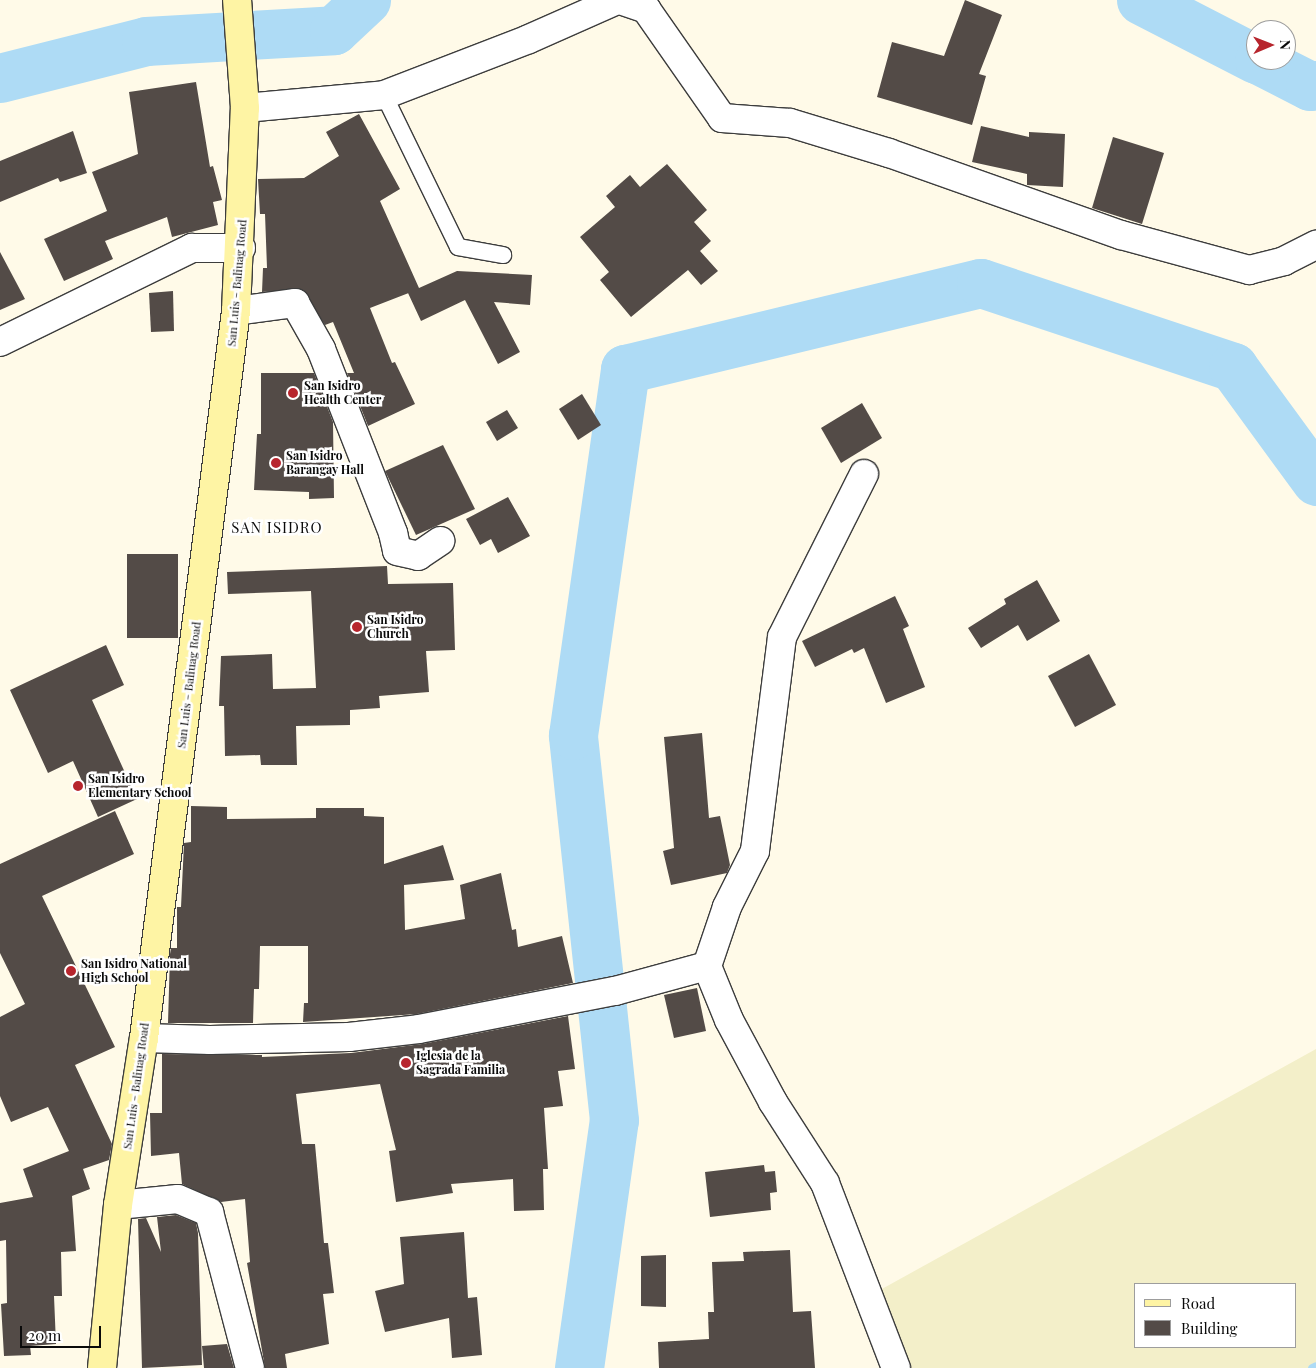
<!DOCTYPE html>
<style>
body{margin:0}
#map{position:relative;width:1316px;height:1368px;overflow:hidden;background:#fffae8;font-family:"Playfair Display",serif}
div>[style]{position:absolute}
.farmland>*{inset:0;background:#f3efc9}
.stream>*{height:9px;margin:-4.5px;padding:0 4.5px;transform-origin:4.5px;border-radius:4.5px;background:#aedbf5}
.river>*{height:49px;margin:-24.5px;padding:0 24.5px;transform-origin:24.5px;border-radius:24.5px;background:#aedbf5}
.building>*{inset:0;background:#534b47}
.roads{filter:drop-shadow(1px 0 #3d3d3d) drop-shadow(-1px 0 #3d3d3d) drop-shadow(0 1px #3d3d3d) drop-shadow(0 -1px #3d3d3d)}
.lane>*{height:16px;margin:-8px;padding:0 8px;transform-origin:8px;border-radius:8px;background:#fff}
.street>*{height:28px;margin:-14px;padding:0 14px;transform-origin:14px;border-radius:14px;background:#fff}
.secondary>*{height:28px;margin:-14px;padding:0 14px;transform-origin:14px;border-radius:14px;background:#fef4a4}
.dots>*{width:14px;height:14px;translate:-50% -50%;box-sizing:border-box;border:2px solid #fff;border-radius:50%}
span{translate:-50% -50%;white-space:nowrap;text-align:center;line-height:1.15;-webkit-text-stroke:5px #fff;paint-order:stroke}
.street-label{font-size:12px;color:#0a0a0a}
.poi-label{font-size:12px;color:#0a0a0a;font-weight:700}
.left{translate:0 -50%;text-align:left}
.quarter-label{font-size:15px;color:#0a0a0a;letter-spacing:1px}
.legend{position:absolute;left:1134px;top:1283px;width:162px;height:65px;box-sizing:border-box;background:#fff;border:1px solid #9d9d9d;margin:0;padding:6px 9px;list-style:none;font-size:15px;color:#0a0a0a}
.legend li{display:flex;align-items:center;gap:10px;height:25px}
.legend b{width:25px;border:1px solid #9d9d9d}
.north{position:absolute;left:1246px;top:20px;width:50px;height:50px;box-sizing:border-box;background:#fff;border:1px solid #9d9d9d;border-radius:50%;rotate:89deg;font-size:14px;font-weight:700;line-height:20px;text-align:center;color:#0a0a0a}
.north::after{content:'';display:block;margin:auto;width:18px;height:22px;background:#b7252d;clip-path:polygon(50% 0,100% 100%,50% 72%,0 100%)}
.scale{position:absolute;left:20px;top:1326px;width:81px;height:22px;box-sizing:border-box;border:2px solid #0a0a0a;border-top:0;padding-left:6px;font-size:15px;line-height:18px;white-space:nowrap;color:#0a0a0a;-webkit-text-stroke:4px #fff;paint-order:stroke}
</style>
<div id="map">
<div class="farmland">
<i style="clip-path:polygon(evenodd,1316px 1049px,1316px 1368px,904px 1368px,871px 1295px,1316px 1049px,1135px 1284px,1295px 1284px,1295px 1347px,1135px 1347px,1135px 1284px)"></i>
</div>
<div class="stream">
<i style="left:1312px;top:1368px;width:4px;rotate:-27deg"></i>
</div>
<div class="river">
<i style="left:1141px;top:0;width:129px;rotate:27.2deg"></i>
<i style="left:1259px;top:60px;width:57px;rotate:27deg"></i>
<i style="left:1310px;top:86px;width:6px;rotate:-9deg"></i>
<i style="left:0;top:78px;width:151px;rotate:-14.2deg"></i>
<i style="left:146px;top:41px;width:188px;rotate:-3.3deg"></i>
<i style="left:334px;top:30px;width:44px;rotate:-43.2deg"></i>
<i style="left:579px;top:1368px;width:250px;rotate:-82deg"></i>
<i style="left:614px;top:1120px;width:387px;rotate:-96.1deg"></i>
<i style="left:573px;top:735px;width:370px;rotate:-81.9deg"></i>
<i style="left:625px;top:369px;width:366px;rotate:-13.6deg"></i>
<i style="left:981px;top:283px;width:266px;rotate:18.4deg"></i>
<i style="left:1233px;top:367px;width:141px;rotate:53.9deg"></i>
</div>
<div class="building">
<i style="clip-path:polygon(965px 0,1002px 15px,979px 74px,986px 76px,972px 125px,877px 97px,892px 42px,944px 56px)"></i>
<i style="clip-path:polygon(196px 82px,210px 167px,213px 166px,222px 200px,213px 202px,218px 225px,172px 237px,167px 217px,105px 241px,113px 259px,64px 281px,44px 239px,107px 211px,92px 172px,138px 154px,129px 92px)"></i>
<i style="clip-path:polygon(359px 114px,400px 189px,380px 201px,419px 288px,457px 271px,532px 275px,530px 305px,494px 302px,520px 352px,498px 364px,465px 300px,421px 321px,408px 293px,419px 289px,370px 308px,392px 363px,395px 362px,415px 404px,368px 426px,347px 373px,354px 373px,333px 322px,325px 325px,301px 289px,262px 292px,263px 268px,267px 268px,265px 214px,260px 214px,258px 179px,304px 178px,339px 156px,326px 132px)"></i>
<i style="clip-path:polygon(981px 126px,1029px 137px,1029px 132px,1065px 134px,1063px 187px,1027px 185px,1027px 174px,972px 162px)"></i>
<i style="clip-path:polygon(73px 131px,87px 173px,60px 182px,58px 178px,0 202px,0 161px)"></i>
<i style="clip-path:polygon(1113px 137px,1164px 153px,1142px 224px,1092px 208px)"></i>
<i style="clip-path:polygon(667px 164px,707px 210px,694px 222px,711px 241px,700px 251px,718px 271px,701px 285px,688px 270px,631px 317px,600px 280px,609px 272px,580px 237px,615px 207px,606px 196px,630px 175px,640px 187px)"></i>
<i style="clip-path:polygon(0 252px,25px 299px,0 310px)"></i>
<i style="clip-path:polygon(173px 291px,174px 331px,151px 332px,149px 293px)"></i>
<i style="clip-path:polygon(261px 373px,314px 373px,333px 422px,334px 498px,309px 499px,309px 492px,254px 490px,257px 434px,261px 434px)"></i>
<i style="clip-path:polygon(582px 394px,601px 425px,578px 440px,559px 409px)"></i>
<i style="clip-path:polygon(862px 403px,882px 438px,841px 463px,821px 428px)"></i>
<i style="clip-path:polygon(507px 410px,518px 428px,497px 441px,486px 422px)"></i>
<i style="clip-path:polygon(443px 445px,475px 509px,416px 535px,385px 471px)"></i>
<i style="clip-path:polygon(508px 497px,530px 536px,498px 553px,491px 539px,480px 545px,466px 519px)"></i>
<i style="clip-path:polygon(127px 554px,178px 554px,178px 638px,127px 638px)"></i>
<i style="clip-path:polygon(387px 566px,388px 584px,453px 583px,455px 650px,426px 651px,429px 692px,379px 696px,380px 708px,350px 710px,350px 725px,296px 726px,297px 765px,261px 765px,260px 755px,225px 756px,224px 706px,219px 706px,221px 656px,272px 654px,273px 689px,316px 688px,311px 591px,228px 594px,227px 572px)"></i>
<i style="clip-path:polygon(1037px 580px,1060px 621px,1027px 641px,1018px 625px,981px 648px,968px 628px,1006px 604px,1004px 599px)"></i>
<i style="clip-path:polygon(895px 596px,909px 626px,903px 629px,925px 687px,886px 703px,864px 648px,854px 653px,852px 649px,815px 667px,802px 641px)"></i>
<i style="clip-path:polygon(106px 645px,124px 685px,92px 700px,137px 799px,98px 817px,73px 761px,48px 773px,10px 690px)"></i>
<i style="clip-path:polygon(1089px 654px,1116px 705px,1075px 727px,1048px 676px)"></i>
<i style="clip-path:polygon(702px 733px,709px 818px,720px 816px,730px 865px,727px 873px,671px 885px,663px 851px,674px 848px,664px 737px)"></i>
<i style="clip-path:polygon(191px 806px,227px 807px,227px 819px,316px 818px,316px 808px,364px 808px,364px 816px,384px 817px,384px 864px,443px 845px,454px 880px,404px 885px,405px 930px,465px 919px,460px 885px,501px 873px,512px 930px,516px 929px,518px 947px,562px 936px,573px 983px,417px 1014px,303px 1022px,304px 1003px,308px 1003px,308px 946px,260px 946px,259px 989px,254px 989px,253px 1023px,168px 1023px,170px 954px,171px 948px,177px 948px,177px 907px,181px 907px,184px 843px,191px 842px)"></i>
<i style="clip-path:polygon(115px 811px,134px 854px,42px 896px,115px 1047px,75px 1065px,112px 1144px,109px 1160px,83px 1169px,90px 1189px,72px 1196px,76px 1251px,61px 1252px,62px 1296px,54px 1296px,56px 1344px,30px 1346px,31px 1355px,4px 1356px,1px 1304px,7px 1303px,6px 1240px,0 1241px,0 1203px,33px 1197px,23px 1169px,69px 1151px,48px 1107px,11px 1122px,0 1096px,0 1017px,25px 1004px,0 953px,0 864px)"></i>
<i style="clip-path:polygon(697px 988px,706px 1031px,674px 1038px,664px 995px)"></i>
<i style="clip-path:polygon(568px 1016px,575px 1069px,558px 1071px,563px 1106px,544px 1108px,548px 1169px,543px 1169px,544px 1210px,514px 1211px,513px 1179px,451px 1184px,453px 1193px,396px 1202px,389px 1151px,396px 1150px,380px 1084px,296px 1094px,302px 1144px,315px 1144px,324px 1243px,328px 1243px,334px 1293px,323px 1294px,329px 1344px,285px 1354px,287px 1368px,265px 1368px,247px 1263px,250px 1262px,245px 1199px,221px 1202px,182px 1184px,179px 1153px,151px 1156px,150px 1113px,162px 1113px,162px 1054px,262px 1055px,262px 1057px,351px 1053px,422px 1044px)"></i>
<i style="clip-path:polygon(764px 1165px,765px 1172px,775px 1171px,777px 1192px,770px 1193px,771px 1210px,710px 1217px,705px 1172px)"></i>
<i style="clip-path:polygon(176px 1215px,196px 1223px,198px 1233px,202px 1365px,142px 1368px,138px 1219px,146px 1218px,161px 1252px,157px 1217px)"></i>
<i style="clip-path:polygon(464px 1232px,468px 1298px,477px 1297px,482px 1355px,452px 1358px,449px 1318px,385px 1332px,375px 1291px,404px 1284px,400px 1237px)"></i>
<i style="clip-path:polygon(790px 1250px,793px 1312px,811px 1311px,815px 1368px,659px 1368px,658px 1342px,709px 1339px,708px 1312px,714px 1312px,712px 1262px,744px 1261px,743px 1252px)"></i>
<i style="clip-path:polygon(666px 1255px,666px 1307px,641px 1306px,641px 1256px)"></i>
<i style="clip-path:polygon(227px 1344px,234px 1368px,204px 1368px,202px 1346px)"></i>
</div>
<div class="roads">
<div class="lane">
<i style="left:384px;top:95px;width:169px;rotate:64deg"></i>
<i style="left:458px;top:247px;width:46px;rotate:10.1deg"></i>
</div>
<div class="street">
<i style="left:620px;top:0;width:28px;rotate:19deg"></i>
<i style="left:646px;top:9px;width:133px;rotate:55.1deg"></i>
<i style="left:722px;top:118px;width:68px;rotate:4.2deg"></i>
<i style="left:790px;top:123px;width:103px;rotate:16.9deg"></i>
<i style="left:889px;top:153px;width:246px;rotate:19.5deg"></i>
<i style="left:1121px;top:235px;width:133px;rotate:15.3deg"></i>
<i style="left:1249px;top:270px;width:36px;rotate:-14deg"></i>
<i style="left:1284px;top:261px;width:36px;rotate:-27deg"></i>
<i style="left:245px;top:108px;width:140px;rotate:-5.3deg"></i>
<i style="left:384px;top:95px;width:155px;rotate:-21.1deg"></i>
<i style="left:529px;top:39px;width:96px;rotate:-23.9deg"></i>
<i style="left:236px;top:311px;width:60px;rotate:-7.7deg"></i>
<i style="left:295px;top:303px;width:53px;rotate:60.5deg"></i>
<i style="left:321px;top:349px;width:198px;rotate:68.6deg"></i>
<i style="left:393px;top:533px;width:18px;rotate:77deg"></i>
<i style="left:397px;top:551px;width:22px;rotate:13deg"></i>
<i style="left:418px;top:556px;width:27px;rotate:-34deg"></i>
<i style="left:0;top:342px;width:214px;rotate:-26.1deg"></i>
<i style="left:192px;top:248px;width:49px"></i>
<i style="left:864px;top:474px;width:182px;rotate:116.7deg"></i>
<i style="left:782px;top:637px;width:216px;rotate:97.2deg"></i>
<i style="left:755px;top:851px;width:63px;rotate:116.6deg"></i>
<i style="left:727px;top:907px;width:62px;rotate:108.7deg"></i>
<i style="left:707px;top:966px;width:58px;rotate:67.8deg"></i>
<i style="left:729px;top:1020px;width:93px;rotate:61.8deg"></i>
<i style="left:773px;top:1102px;width:96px;rotate:57.3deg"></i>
<i style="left:825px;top:1183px;width:198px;rotate:69deg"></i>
<i style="left:144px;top:1038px;width:66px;rotate:1.7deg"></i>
<i style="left:210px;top:1040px;width:139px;rotate:-1.2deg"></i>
<i style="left:349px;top:1037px;width:70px;rotate:-6.5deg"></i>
<i style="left:419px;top:1029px;width:200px;rotate:-11deg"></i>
<i style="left:615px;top:991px;width:95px;rotate:-15.2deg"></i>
<i style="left:118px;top:1205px;width:60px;rotate:-5.7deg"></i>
<i style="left:178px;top:1199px;width:34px;rotate:23deg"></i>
<i style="left:209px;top:1212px;width:161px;rotate:75.3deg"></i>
</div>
<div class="secondary">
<i style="left:102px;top:1368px;width:164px;rotate:-84.4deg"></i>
<i style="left:118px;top:1205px;width:169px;rotate:-81.2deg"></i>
<i style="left:144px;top:1038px;width:733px;rotate:-82.79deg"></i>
<i style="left:236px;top:311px;width:203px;rotate:-87.5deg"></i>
<i style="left:245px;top:108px;width:108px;rotate:-94.2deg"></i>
</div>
</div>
<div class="dots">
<i style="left:293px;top:393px;background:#b7252d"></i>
<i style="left:276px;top:463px;background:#b7252d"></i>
<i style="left:357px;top:627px;background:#b7252d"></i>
<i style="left:78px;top:786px;background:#b7252d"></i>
<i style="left:71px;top:971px;background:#b7252d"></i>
<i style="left:406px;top:1063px;background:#b7252d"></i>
</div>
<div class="street-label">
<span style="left:237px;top:283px;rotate:-85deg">San Luis - Baliuag Road</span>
<span style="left:189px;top:685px;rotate:-83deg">San Luis - Baliuag Road</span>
<span style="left:136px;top:1086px;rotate:-82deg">San Luis - Baliuag Road</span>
</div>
<div class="poi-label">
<span class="left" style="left:304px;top:393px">San Isidro<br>Health Center</span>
<span class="left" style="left:286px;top:463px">San Isidro<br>Barangay Hall</span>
<span class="left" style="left:367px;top:627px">San Isidro<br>Church</span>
<span class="left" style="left:88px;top:786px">San Isidro<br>Elementary School</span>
<span class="left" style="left:81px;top:971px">San Isidro National<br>High School</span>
<span class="left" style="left:416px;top:1063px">Iglesia de la<br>Sagrada Familia</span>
</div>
<div class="quarter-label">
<span style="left:277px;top:528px">SAN ISIDRO</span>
</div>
<ul class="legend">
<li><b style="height:6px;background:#fef4a4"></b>Road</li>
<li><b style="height:14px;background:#534b47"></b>Building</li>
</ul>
<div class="north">N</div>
<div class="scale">20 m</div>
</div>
